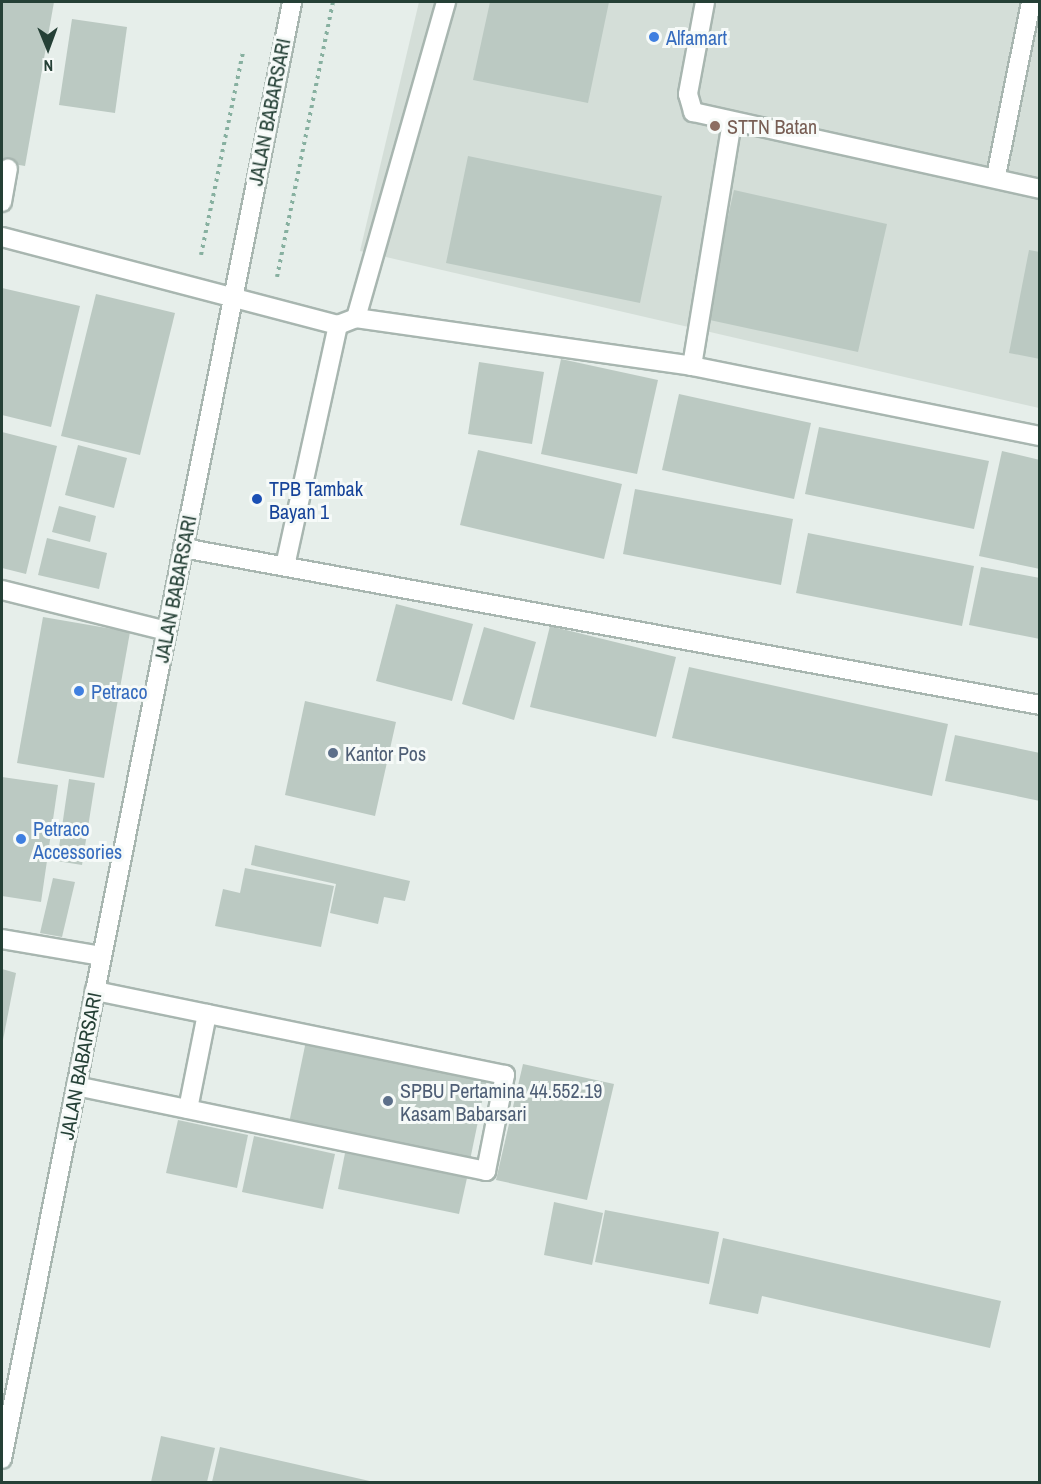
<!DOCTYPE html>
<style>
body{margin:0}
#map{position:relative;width:1041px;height:1484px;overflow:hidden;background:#e6eeea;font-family:"Archivo Narrow",sans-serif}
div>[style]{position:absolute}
.built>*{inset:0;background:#d4ded8}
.building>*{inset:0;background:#bbc9c2}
.path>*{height:4px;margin-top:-2px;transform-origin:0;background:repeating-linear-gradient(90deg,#87b0a0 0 3px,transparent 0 7.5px)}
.roads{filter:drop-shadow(2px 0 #a8b6b0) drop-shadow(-2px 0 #a8b6b0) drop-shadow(0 2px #a8b6b0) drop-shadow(0 -2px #a8b6b0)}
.minor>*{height:18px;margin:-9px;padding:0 9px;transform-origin:9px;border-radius:9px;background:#fff}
.dots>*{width:16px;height:16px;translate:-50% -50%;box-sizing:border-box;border:3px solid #f6faf8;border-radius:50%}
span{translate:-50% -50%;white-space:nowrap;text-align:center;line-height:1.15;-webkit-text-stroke:6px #f6faf8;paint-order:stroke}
.shop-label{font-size:20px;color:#366cbe}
.left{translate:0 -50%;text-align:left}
.street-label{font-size:20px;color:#254036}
.education-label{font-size:20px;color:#785e54}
.transit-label{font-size:20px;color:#164399}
.service-label{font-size:20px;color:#4e5e75}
.frame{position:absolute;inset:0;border:3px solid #254036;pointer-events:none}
.north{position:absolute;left:18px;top:18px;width:60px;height:60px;-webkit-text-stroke:4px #f6faf8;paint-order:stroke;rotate:179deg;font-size:16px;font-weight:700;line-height:24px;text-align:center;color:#254036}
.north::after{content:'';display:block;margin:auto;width:21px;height:27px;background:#254036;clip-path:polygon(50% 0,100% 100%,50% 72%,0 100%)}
</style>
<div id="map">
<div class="built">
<i style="clip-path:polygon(419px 2px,1039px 2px,1039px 408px,360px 251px)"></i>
</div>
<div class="building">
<i style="clip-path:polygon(2px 2px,54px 2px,25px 166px,2px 162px)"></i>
<i style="clip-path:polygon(490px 2px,609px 2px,588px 103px,473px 80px)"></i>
<i style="clip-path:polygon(72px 19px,127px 27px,115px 113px,59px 105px)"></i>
<i style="clip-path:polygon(468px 156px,662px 196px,640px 303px,446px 263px)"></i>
<i style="clip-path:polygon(734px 190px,887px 224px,858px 352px,705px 319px)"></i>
<i style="clip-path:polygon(1029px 250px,1040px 252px,1040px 359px,1009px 353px)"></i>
<i style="clip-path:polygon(2px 288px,80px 306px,51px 427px,2px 415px)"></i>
<i style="clip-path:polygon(96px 294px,175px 313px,140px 455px,61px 436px)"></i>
<i style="clip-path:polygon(561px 359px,658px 380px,637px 474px,541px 454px)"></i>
<i style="clip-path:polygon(479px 362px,544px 372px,532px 444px,468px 434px)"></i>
<i style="clip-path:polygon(679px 394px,811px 423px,794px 499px,662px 470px)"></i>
<i style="clip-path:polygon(819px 427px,989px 461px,974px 529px,805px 494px)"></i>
<i style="clip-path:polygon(2px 432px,57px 446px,26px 574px,2px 568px)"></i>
<i style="clip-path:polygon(78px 445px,127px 458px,114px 508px,65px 495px)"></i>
<i style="clip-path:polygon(478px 450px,622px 484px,604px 559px,460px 525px)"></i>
<i style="clip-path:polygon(1002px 451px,1040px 460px,1040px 569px,979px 556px)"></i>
<i style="clip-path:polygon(635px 489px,793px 519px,781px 585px,623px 554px)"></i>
<i style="clip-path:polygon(59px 506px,96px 516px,90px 542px,52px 532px)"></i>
<i style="clip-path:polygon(808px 533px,974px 566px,962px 626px,796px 593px)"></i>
<i style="clip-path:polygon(47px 538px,107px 553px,99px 589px,38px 575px)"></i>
<i style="clip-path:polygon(981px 567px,1040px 578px,1040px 639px,969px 625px)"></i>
<i style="clip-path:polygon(396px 604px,473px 624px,452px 701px,376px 681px)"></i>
<i style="clip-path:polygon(43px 617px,130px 632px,104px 778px,17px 763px)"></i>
<i style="clip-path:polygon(550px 626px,676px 657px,656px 737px,530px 707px)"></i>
<i style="clip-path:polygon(484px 627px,536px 642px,514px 720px,462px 704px)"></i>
<i style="clip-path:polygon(689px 667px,948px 724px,932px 796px,672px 738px)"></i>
<i style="clip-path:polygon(305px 701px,396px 722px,375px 816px,285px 795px)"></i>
<i style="clip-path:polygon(955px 735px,1040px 753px,1040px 801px,945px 781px)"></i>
<i style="clip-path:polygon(2px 777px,58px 785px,41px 902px,2px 896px)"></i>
<i style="clip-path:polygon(69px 779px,95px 783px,82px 865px,57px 861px)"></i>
<i style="clip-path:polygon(255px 845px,410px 881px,405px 901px,384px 897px,378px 924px,330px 913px,336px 884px,251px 865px)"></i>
<i style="clip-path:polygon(245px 868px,334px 886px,321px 947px,215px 926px,223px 889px,240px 893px)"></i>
<i style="clip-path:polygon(53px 878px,75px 882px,62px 937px,40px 933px)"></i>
<i style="clip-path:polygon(2px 969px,16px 973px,3px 1040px,2px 1040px)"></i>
<i style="clip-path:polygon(306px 1041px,487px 1078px,470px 1160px,289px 1123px)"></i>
<i style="clip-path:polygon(523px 1064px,614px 1084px,587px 1200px,496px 1180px)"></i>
<i style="clip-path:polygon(178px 1120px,248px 1135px,237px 1188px,166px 1173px)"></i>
<i style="clip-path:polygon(254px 1136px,335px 1154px,323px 1209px,242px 1192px)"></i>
<i style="clip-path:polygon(345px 1153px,467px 1178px,459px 1214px,338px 1189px)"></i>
<i style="clip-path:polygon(554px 1202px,603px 1213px,592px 1265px,544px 1255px)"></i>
<i style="clip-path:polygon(605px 1210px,719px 1232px,709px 1284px,595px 1262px)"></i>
<i style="clip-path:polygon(723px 1238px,1001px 1301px,990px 1348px,762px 1296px,758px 1314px,709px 1304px)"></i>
<i style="clip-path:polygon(161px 1436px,215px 1448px,207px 1482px,151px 1482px)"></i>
<i style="clip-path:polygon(220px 1447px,374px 1482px,212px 1482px)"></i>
</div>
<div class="path">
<i style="left:201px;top:255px;width:206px;rotate:-78.3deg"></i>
<i style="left:277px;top:277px;width:281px;rotate:-78.5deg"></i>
</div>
<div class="roads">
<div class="minor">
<i style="left:705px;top:2px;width:94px;rotate:100.5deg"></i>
<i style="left:688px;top:94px;width:19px;rotate:74deg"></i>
<i style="left:693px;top:112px;width:355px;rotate:12.5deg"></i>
<i style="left:996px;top:176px;width:177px;rotate:-78.6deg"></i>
<i style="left:2px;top:202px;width:34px;rotate:-80deg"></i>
<i style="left:2px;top:237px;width:347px;rotate:14.7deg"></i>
<i style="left:338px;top:325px;width:19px;rotate:-21deg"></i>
<i style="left:356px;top:318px;width:339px;rotate:8.1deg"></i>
<i style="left:692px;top:366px;width:355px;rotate:11.4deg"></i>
<i style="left:356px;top:318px;width:329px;rotate:-74.1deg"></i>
<i style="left:692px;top:366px;width:247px;rotate:-80.7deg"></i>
<i style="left:183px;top:548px;width:871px;rotate:10.38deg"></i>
<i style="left:285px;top:566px;width:247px;rotate:-77.6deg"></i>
<i style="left:2px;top:590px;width:169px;rotate:14deg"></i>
<i style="left:2px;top:939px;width:100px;rotate:9.7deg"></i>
<i style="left:76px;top:1086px;width:419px;rotate:11.7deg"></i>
<i style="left:486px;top:1171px;width:98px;rotate:-78.8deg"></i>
<i style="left:505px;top:1075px;width:419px;rotate:-168.4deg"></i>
<i style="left:188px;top:1109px;width:97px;rotate:-78.7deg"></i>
<i style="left:2px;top:1459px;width:1486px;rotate:-78.74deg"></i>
</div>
</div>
<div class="dots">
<i style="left:654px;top:37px;background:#3f7fe0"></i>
<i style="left:715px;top:126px;background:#8d6e63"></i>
<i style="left:257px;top:499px;background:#1a4fb4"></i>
<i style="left:79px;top:691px;background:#3f7fe0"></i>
<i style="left:333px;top:753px;background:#5c6f8a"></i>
<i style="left:21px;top:839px;background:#3f7fe0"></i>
<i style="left:388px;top:1101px;background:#5c6f8a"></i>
</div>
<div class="shop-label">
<span class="left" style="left:666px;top:37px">Alfamart</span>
<span class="left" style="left:91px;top:691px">Petraco</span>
<span class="left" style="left:33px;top:840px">Petraco<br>Accessories</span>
</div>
<div class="street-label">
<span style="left:269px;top:112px;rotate:-79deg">JALAN BABARSARI</span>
<span style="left:175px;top:589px;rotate:-79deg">JALAN BABARSARI</span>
<span style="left:80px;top:1066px;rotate:-79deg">JALAN BABARSARI</span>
</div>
<div class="education-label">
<span class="left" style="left:727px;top:126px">STTN Batan</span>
</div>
<div class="transit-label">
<span class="left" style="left:269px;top:500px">TPB Tambak<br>Bayan 1</span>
</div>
<div class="service-label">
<span class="left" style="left:345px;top:753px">Kantor Pos</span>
<span class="left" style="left:400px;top:1102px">SPBU Pertamina 44.552.19<br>Kasam Babarsari</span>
</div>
<div class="frame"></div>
<div class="north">N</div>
</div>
